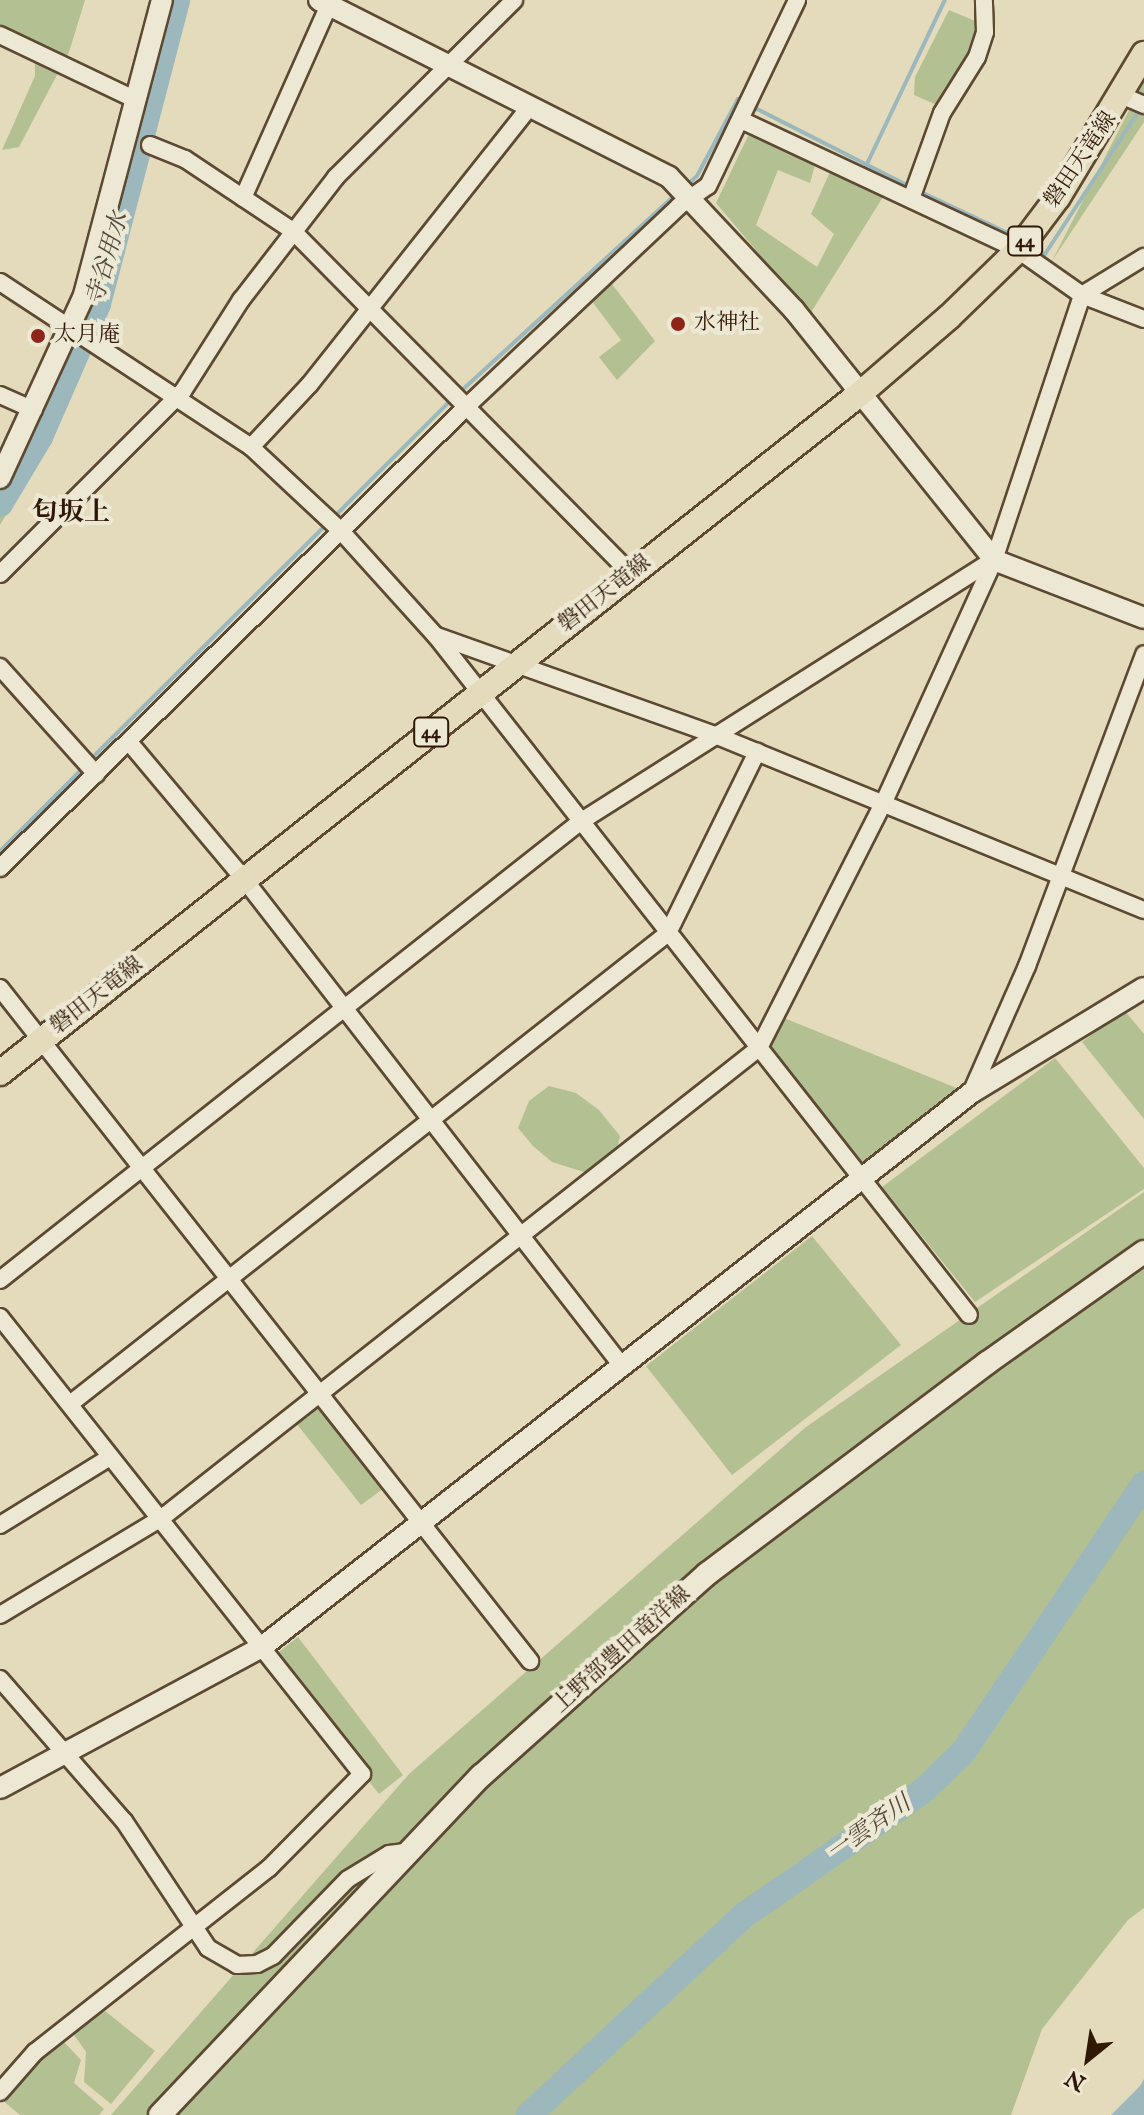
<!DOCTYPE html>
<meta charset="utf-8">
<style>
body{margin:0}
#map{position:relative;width:1144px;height:2115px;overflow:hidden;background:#e3dbbb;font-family:"IM FELL English","Noto Serif JP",serif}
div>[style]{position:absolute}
.green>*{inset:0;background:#b3c091}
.water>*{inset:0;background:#9cb8bc}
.stream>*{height:4px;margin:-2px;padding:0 2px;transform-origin:2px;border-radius:2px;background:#9cb8bc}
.river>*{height:26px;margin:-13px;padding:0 13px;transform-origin:13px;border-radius:13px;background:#9cb8bc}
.roads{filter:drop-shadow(2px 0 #5d4932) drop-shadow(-2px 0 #5d4932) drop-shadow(0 2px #5d4932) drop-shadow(0 -2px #5d4932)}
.minor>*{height:16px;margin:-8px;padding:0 8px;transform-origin:8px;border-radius:8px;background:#ede8d3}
.tertiary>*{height:20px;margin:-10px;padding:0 10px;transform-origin:10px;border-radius:10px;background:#ede8d3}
.secondary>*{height:22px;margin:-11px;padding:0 11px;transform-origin:11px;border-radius:11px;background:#ede8d3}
.primary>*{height:24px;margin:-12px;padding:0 12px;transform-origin:12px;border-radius:12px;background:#e3dbbb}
.dots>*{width:22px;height:22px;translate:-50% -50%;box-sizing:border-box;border:4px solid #ede8d3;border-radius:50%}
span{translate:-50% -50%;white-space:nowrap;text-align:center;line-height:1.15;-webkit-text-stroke:8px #ede8d3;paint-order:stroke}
.shield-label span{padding:2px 6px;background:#ede8d3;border:2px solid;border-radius:6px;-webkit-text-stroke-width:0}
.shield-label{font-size:20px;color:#301805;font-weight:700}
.street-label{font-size:22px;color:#301805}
.poi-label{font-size:22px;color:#301805}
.left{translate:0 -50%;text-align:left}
.water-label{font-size:24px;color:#50483c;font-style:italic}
.quarter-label{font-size:26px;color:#301805;font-weight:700}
.north{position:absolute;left:1048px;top:2019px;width:80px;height:80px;-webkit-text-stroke:6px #ede8d3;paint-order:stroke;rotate:210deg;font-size:22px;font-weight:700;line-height:32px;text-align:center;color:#301805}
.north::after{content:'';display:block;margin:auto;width:28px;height:36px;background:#301805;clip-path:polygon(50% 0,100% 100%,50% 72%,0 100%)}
</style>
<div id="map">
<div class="green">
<i style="clip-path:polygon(0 0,85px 0,69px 52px,19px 147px,2px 150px,35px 76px,35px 52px,0 35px)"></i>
<i style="clip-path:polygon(949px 10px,980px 23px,982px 41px,937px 105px,914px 95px,915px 77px)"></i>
<i style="clip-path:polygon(1144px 81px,1144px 122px,1052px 261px)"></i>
<i style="clip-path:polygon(749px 134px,815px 165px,810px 183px,778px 170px,756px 225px,817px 267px,834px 234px,811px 214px,834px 163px,883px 197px,810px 314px,716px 203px)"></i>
<i style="clip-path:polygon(612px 284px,655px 341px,617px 380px,599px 357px,621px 340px,591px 300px)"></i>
<i style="clip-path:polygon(38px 425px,55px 432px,0 525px,0 483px)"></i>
<i style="clip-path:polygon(1124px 1010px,1144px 1034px,1144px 1119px,1082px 1042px)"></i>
<i style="clip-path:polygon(784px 1018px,959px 1089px,862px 1165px,768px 1044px)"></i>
<i style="clip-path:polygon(1055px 1058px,1144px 1168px,1144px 1189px,975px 1302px,882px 1187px)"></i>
<i style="clip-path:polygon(549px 1086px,576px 1093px,599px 1110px,620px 1136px,616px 1153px,587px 1173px,552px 1162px,533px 1146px,518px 1128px,529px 1101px)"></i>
<i style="clip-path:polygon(1144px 1192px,1144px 1908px,1128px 1920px,1042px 2029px,1011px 2115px,111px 2115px,409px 1774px,806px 1427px)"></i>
<i style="clip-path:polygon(812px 1236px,901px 1345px,732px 1475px,646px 1366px)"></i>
<i style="clip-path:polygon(320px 1405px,384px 1488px,361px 1505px,296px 1423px)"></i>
<i style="clip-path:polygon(298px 1637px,403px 1775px,379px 1794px,271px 1658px)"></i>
<i style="clip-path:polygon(105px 2011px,155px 2051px,111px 2104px,84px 2082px,86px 2052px,72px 2032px)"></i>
<i style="clip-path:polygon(64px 2042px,81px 2060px,74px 2083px,104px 2109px,99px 2115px,20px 2115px,1px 2099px,29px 2059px)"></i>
</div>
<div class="water">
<i style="clip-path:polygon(1144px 2079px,1144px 2115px,1111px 2115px,1140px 2086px)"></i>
</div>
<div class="stream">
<i style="left:751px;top:106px;width:179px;rotate:26.9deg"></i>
<i style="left:866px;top:166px;width:184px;rotate:-64.6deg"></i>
<i style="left:687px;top:185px;width:13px;rotate:-42deg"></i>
<i style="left:697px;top:176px;width:87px;rotate:-62deg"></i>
<i style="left:738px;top:99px;width:7px;rotate:27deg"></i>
<i style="left:919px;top:191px;width:107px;rotate:25.4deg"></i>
<i style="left:1030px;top:246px;width:17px;rotate:28deg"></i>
<i style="left:1045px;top:254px;width:175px;rotate:-56.7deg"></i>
<i style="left:460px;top:392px;width:294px;rotate:-42.5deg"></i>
<i style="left:332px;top:519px;width:171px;rotate:-45deg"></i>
<i style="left:91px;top:759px;width:332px;rotate:-44.9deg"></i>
<i style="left:0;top:851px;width:120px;rotate:-45deg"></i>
</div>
<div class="river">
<i style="left:0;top:504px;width:78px;rotate:-59.2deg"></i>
<i style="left:40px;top:437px;width:145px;rotate:-66.4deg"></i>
<i style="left:98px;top:304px;width:314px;rotate:-75.4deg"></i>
<i style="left:529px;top:2115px;width:292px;rotate:-42.9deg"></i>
<i style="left:743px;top:1916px;width:219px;rotate:-34.8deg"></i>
<i style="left:923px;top:1791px;width:57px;rotate:-44.3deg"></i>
<i style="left:964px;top:1751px;width:322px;rotate:-56deg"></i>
</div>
<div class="roads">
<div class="minor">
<i style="left:0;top:35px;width:151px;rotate:25.5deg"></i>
<i style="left:1123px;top:96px;width:23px;rotate:23deg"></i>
<i style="left:741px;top:120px;width:306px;rotate:25.1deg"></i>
<i style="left:1018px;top:250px;width:78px;rotate:35.1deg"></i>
<i style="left:1082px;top:295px;width:66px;rotate:21.2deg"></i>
<i style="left:150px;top:145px;width:38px;rotate:22deg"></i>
<i style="left:185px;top:159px;width:130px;rotate:33.7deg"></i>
<i style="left:293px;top:231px;width:482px;rotate:45.4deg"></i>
<i style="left:243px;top:198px;width:211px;rotate:-66deg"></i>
<i style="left:911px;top:199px;width:91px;rotate:-70.2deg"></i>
<i style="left:942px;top:113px;width:66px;rotate:-58deg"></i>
<i style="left:977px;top:57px;width:26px;rotate:-72deg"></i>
<i style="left:985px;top:32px;width:32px;rotate:-92deg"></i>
<i style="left:0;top:282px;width:300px;rotate:33.3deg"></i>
<i style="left:251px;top:447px;width:123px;rotate:43deg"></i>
<i style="left:341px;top:531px;width:142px;rotate:47.9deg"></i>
<i style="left:436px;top:636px;width:863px;rotate:51.87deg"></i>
<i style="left:0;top:395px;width:37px;rotate:24deg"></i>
<i style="left:251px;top:447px;width:86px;rotate:-46.9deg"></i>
<i style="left:310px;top:384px;width:355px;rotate:-51.6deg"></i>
<i style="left:0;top:574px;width:259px;rotate:-45deg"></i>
<i style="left:183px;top:391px;width:108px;rotate:-57.5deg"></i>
<i style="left:241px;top:300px;width:155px;rotate:-52.3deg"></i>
<i style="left:336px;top:177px;width:251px;rotate:-44.8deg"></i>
<i style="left:437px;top:636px;width:295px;rotate:19.6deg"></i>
<i style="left:715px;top:735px;width:463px;rotate:22.2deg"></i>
<i style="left:0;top:667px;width:144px;rotate:48.1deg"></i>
<i style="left:129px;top:742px;width:179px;rotate:50deg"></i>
<i style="left:244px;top:879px;width:616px;rotate:52.18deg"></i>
<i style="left:0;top:868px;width:654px;rotate:-44.69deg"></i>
<i style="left:465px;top:408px;width:294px;rotate:-43.3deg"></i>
<i style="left:679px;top:206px;width:35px;rotate:-35deg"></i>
<i style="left:708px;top:186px;width:206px;rotate:-64.4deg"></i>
<i style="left:0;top:988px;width:857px;rotate:51.78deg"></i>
<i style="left:971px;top:1093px;width:139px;rotate:-66.2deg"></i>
<i style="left:1027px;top:966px;width:333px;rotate:-69.4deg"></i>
<i style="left:0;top:1280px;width:739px;rotate:-38.3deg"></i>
<i style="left:580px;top:822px;width:489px;rotate:-32.4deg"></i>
<i style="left:0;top:1317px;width:583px;rotate:51.62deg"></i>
<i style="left:362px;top:1774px;width:132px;rotate:134.7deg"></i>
<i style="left:269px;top:1868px;width:298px;rotate:141.8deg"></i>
<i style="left:35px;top:2052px;width:53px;rotate:131.2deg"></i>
<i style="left:70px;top:1404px;width:761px;rotate:-38.22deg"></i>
<i style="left:668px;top:933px;width:202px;rotate:-63.8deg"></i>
<i style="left:0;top:1525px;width:129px;rotate:-31.7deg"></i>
<i style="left:0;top:1615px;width:190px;rotate:-31deg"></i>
<i style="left:163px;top:1517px;width:758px;rotate:-38.2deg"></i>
<i style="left:759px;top:1048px;width:274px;rotate:-63.1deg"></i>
<i style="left:883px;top:804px;width:268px;rotate:-65.5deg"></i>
<i style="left:994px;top:560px;width:279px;rotate:-71.6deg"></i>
<i style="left:1082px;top:295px;width:73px;rotate:-31.5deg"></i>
<i style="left:0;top:1679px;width:189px;rotate:48.9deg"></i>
<i style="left:124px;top:1821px;width:152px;rotate:56.5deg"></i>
<i style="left:208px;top:1948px;width:34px;rotate:30deg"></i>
<i style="left:237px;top:1965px;width:20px;rotate:-3deg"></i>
<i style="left:257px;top:1964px;width:18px;rotate:-27deg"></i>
<i style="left:273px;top:1956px;width:107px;rotate:-45.8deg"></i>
<i style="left:348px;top:1879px;width:48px;rotate:-31.4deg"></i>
<i style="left:389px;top:1854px;width:16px;rotate:-7deg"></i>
</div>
<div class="tertiary">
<i style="left:319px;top:0;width:392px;rotate:26.8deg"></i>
<i style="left:669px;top:177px;width:183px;rotate:46.8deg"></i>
<i style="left:794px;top:310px;width:320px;rotate:51.3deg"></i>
<i style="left:994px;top:560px;width:161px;rotate:21.1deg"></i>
<i style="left:0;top:478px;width:201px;rotate:-65.3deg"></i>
<i style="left:84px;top:295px;width:305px;rotate:-75.2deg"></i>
<i style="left:0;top:1788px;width:298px;rotate:-28.3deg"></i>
<i style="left:262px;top:1647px;width:900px;rotate:-38deg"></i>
<i style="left:971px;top:1093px;width:202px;rotate:-31.3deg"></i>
</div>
<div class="secondary">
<i style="left:160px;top:2115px;width:467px;rotate:-46.6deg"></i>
<i style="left:481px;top:1776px;width:303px;rotate:-41.8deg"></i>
<i style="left:707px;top:1574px;width:351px;rotate:-37deg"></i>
<i style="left:987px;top:1363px;width:192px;rotate:-35.3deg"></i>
</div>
<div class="primary">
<i style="left:0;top:1073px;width:1099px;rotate:-38.31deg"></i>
<i style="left:862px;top:392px;width:115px;rotate:-40.8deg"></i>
<i style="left:949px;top:317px;width:96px;rotate:-44.2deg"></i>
<i style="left:1018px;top:250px;width:66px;rotate:-53deg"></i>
<i style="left:1058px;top:197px;width:167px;rotate:-59deg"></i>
</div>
</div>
<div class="dots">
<i style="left:678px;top:324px;background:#8f2418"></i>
<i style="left:38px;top:336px;background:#8f2418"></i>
</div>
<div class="shield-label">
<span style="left:1025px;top:241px">44</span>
<span style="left:431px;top:732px">44</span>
</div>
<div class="street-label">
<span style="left:1081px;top:160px;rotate:-56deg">磐田天竜線</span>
<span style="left:605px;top:594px;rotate:-38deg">磐田天竜線</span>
<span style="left:97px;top:996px;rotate:-38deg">磐田天竜線</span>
<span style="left:622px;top:1650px;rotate:-42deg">上野部豊田竜洋線</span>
</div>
<div class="poi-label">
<span class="left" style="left:694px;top:324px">水神社</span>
<span class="left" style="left:54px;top:336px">太月庵</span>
</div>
<div class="water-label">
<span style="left:108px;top:259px;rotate:-74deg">寺谷用水</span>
<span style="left:869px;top:1829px;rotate:-35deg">一雲斉川</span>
</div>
<div class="quarter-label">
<span style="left:71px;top:513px">匂坂上</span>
</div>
<div class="north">N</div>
</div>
